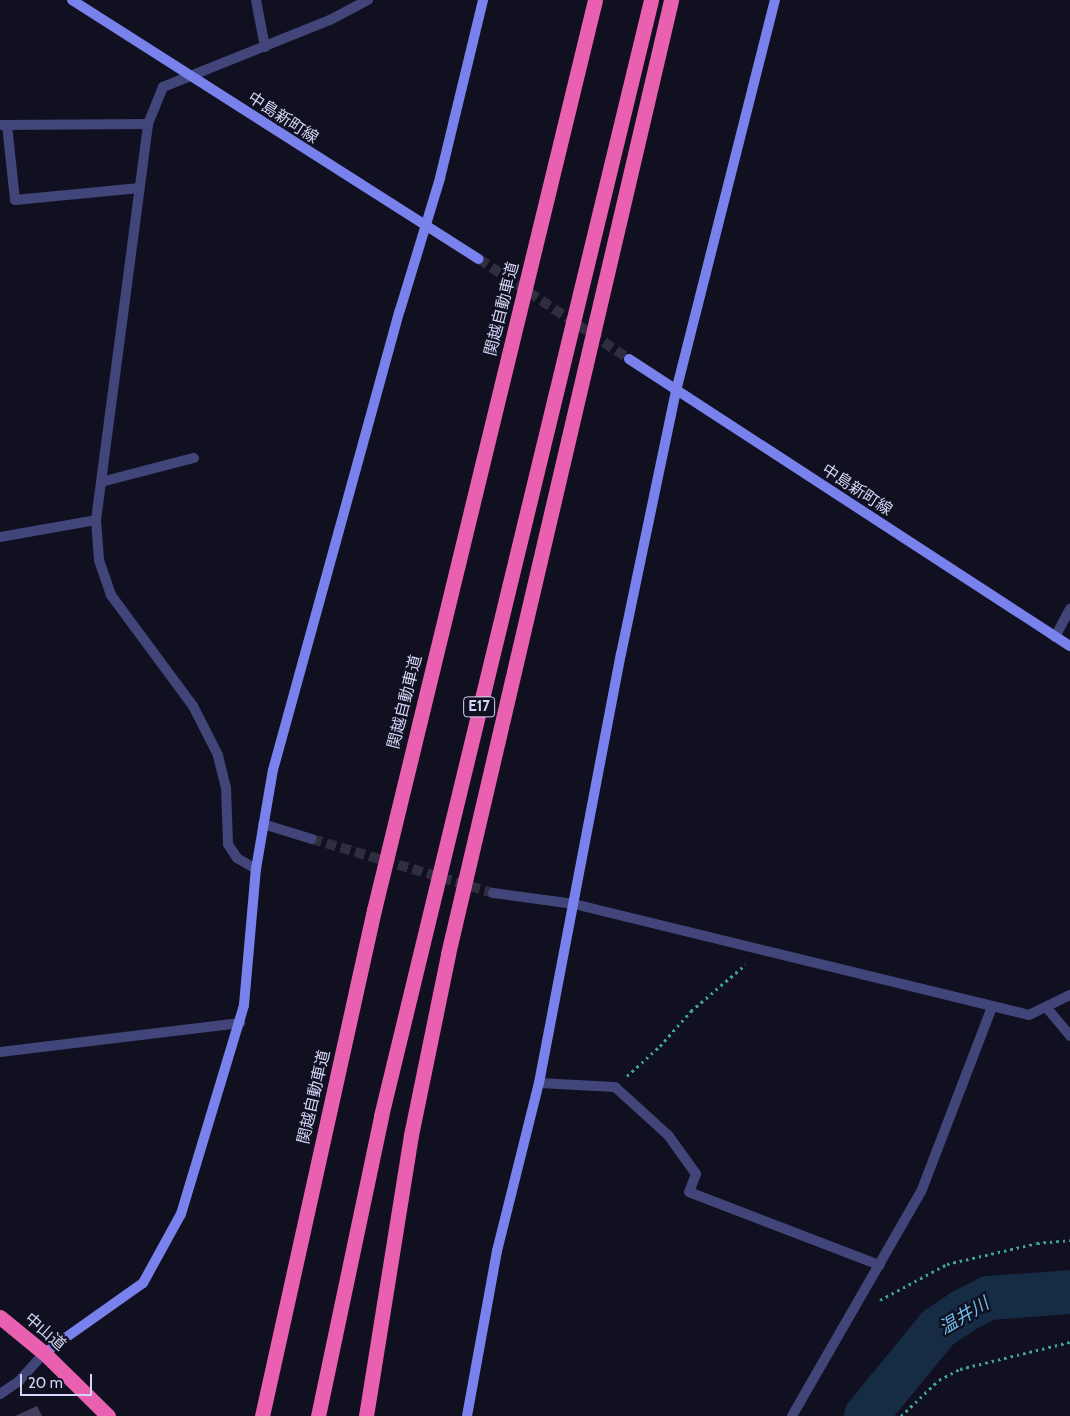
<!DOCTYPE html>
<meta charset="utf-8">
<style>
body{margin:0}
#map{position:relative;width:1070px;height:1416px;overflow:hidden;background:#111020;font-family:Cabin,"Noto Sans JP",sans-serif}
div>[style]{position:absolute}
.river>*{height:44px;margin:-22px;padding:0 22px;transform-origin:22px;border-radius:22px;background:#162c45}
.building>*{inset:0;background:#413e5f}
.street-tunnel>*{height:10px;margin-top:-5px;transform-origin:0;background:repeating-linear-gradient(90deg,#2f2e41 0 10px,transparent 0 15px)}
.secondary-tunnel>*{height:10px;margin-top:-5px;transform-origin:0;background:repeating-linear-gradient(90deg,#2f2e41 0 10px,transparent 0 15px)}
.path>*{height:3px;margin-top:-1.5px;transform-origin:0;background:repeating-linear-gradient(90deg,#3ea594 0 2.5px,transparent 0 6.5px)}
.lane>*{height:10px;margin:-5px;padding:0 5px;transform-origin:5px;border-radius:5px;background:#414579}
.street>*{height:10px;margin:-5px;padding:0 5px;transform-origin:5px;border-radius:5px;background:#414579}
.secondary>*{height:10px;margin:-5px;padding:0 5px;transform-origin:5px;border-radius:5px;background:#7981ed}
.highway>*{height:15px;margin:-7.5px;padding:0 7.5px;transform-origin:7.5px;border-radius:7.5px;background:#ea60b0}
span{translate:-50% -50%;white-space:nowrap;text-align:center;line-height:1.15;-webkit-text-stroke:4.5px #111020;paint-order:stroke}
.shield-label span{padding:1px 4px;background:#111020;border:1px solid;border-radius:4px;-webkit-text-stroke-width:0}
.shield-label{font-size:15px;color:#d6d5f9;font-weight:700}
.street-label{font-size:16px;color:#d6d5f9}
.water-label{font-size:18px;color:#71bfec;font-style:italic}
.scale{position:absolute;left:20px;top:1374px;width:72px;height:22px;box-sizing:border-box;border:2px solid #d6d5f9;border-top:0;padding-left:6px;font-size:15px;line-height:18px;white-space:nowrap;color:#d6d5f9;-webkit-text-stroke:4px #111020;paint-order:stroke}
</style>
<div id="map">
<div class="river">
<i style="left:866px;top:1416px;width:114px;rotate:-50.7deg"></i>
<i style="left:938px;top:1328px;width:30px;rotate:-34deg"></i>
<i style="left:963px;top:1311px;width:29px;rotate:-27deg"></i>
<i style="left:989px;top:1298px;width:81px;rotate:-4.2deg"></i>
</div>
<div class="building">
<i style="clip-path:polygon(37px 1406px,42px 1416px,15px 1416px)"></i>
</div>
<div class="street-tunnel">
<i style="left:312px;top:839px;width:189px;rotate:16.6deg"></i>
</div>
<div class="secondary-tunnel">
<i style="left:479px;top:259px;width:180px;rotate:33.7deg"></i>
</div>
<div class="path">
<i style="left:627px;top:1076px;width:45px;rotate:-42.3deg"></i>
<i style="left:660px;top:1046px;width:47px;rotate:-48.5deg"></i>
<i style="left:691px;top:1011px;width:72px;rotate:-40.5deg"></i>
<i style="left:880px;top:1300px;width:76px;rotate:-28.2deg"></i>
<i style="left:947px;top:1264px;width:92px;rotate:-13.1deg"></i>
<i style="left:1037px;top:1243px;width:33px;rotate:-5deg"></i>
<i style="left:901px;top:1416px;width:52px;rotate:-43.5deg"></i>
<i style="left:939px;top:1380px;width:24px;rotate:-28deg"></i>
<i style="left:960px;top:1369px;width:113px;rotate:-13.8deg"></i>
</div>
<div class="lane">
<i style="left:256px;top:0;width:48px;rotate:79.2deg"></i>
<i style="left:7px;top:125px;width:75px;rotate:83.9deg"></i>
<i style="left:15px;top:200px;width:125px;rotate:-5.5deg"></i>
<i style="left:101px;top:482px;width:96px;rotate:-14.5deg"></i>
<i style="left:0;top:1052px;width:242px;rotate:-6.9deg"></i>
</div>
<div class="street">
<i style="left:0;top:125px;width:148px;rotate:-0.4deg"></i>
<i style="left:0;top:537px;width:97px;rotate:-10deg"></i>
<i style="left:1055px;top:637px;width:32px;rotate:-62deg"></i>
<i style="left:263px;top:824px;width:51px;rotate:17deg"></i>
<i style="left:256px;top:869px;width:22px;rotate:-150deg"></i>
<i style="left:237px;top:858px;width:17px;rotate:-123deg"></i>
<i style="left:228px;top:844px;width:56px;rotate:-92deg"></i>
<i style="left:226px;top:788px;width:34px;rotate:-104deg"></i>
<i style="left:218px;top:755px;width:55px;rotate:-117deg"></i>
<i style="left:193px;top:706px;width:138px;rotate:-126.5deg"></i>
<i style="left:111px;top:595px;width:37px;rotate:-109deg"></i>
<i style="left:99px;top:560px;width:40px;rotate:-94.3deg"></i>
<i style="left:96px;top:520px;width:399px;rotate:-82.5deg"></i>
<i style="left:148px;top:124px;width:40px;rotate:-68deg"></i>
<i style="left:163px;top:87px;width:180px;rotate:-21.9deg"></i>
<i style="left:330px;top:20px;width:43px;rotate:-27.8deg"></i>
<i style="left:493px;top:893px;width:82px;rotate:7.7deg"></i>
<i style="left:574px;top:904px;width:468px;rotate:13.7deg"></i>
<i style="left:1029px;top:1015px;width:46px;rotate:-26deg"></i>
<i style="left:1046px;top:1007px;width:38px;rotate:50deg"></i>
<i style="left:539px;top:1083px;width:76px;rotate:3deg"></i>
<i style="left:615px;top:1087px;width:72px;rotate:42.2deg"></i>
<i style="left:668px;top:1135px;width:48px;rotate:54.3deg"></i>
<i style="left:696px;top:1174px;width:19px;rotate:111deg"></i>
<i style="left:689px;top:1192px;width:204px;rotate:21deg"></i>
<i style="left:0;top:1394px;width:23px;rotate:-34deg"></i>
<i style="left:19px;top:1381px;width:38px;rotate:-48deg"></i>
<i style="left:792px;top:1416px;width:258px;rotate:-60.1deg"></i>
<i style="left:921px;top:1192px;width:198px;rotate:-69deg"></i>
</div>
<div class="secondary">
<i style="left:72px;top:0;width:482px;rotate:32.5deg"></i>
<i style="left:629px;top:359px;width:526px;rotate:33.06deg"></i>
<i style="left:44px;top:1353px;width:121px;rotate:-35.3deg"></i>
<i style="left:143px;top:1283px;width:79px;rotate:-61.2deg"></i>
<i style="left:181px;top:1214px;width:218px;rotate:-73.2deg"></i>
<i style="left:244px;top:1005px;width:137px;rotate:-85deg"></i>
<i style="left:256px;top:869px;width:100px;rotate:-80.3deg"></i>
<i style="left:273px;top:770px;width:477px;rotate:-74.6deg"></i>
<i style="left:400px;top:310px;width:138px;rotate:-73.1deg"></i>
<i style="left:440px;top:178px;width:183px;rotate:-76.4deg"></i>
<i style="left:467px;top:1416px;width:168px;rotate:-79.7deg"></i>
<i style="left:497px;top:1251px;width:173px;rotate:-76deg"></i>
<i style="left:539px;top:1083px;width:437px;rotate:-79.2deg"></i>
<i style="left:621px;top:654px;width:269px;rotate:-78.2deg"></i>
<i style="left:676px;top:391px;width:403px;rotate:-75.8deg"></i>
</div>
<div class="highway">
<i style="left:0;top:1317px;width:57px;rotate:39.3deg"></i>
<i style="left:44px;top:1353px;width:90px;rotate:44.5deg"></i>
<i style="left:262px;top:1416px;width:518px;rotate:-77.52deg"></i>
<i style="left:374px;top:910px;width:936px;rotate:-76.35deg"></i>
<i style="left:318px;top:1416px;width:307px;rotate:-78.1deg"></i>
<i style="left:381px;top:1116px;width:1148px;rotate:-76.4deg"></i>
<i style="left:366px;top:1416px;width:285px;rotate:-80.9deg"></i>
<i style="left:411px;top:1135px;width:185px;rotate:-78.4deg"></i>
<i style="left:448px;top:954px;width:980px;rotate:-76.84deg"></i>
</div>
<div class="shield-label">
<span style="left:479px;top:707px">E17</span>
</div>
<div class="street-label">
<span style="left:283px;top:118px;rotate:33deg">中島新町線</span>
<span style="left:502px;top:309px;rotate:-76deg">関越自動車道</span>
<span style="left:857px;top:490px;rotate:33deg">中島新町線</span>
<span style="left:405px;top:702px;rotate:-76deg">関越自動車道</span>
<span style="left:314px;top:1097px;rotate:-77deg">関越自動車道</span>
<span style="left:45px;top:1332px;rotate:41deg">中山道</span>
</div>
<div class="water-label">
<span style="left:964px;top:1316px;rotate:-31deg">温井川</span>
</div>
<div class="scale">20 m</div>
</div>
